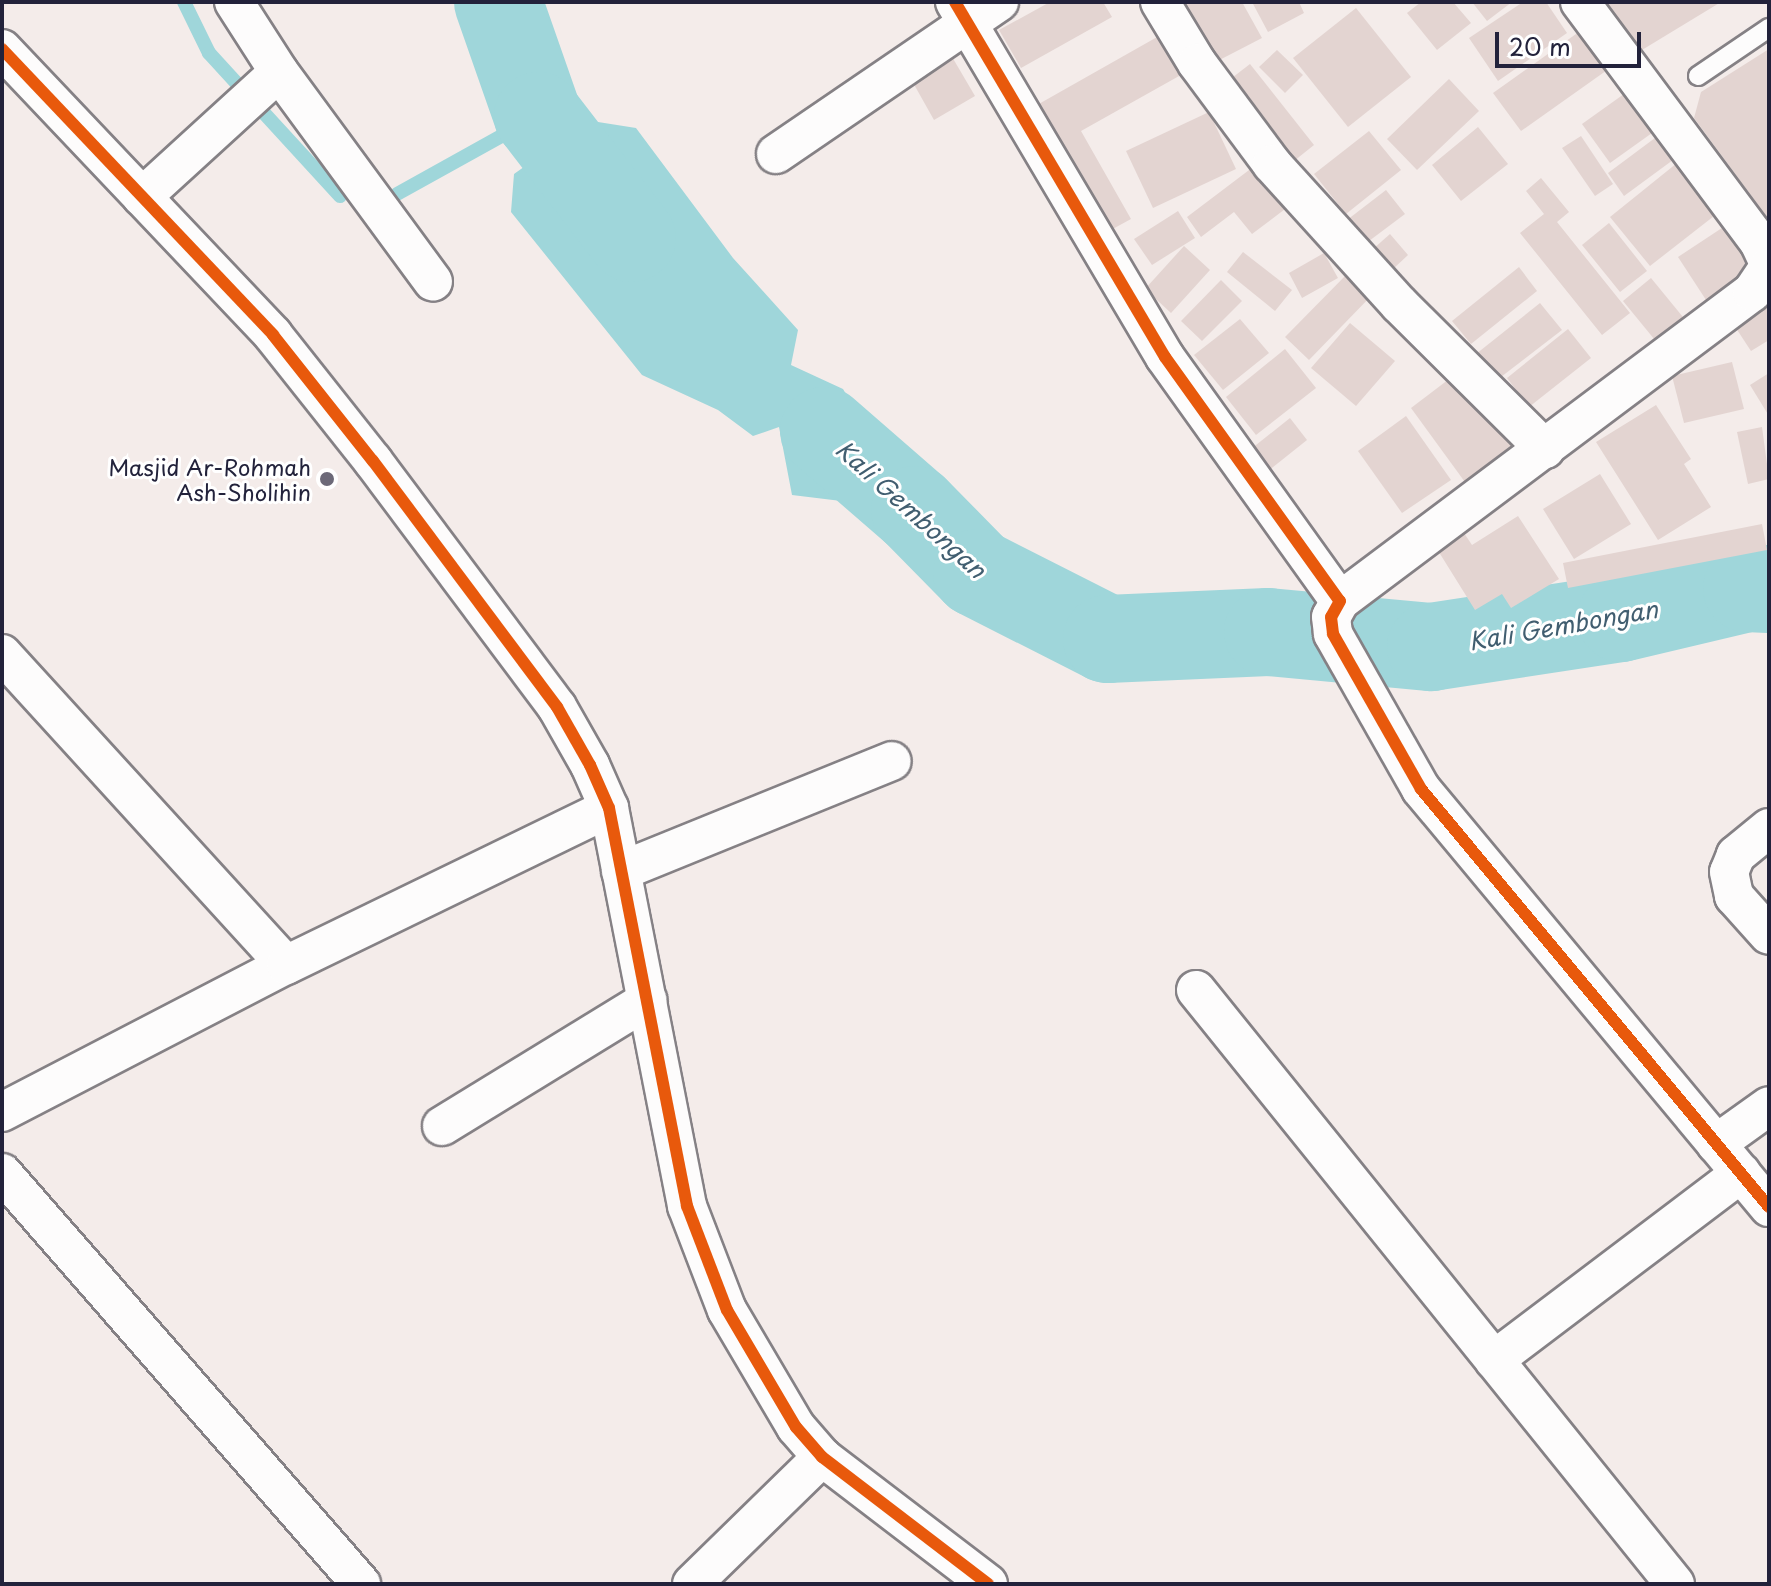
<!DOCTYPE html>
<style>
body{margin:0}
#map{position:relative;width:1771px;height:1586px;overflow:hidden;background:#f4ecea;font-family:"Playpen Sans",sans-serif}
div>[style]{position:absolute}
.water>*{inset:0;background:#9fd6da}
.stream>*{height:14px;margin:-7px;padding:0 7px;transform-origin:7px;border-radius:7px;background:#9fd6da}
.river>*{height:88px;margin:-44px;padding:0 44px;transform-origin:44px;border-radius:44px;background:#9fd6da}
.building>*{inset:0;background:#e3d4d1}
.roads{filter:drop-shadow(2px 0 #858185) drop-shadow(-2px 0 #858185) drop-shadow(0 2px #858185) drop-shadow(0 -2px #858185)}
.lane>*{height:18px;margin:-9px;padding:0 9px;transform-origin:9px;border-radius:9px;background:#fdfcfc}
.street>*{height:38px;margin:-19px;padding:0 19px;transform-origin:19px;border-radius:19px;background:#fdfcfc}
.cycleway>*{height:12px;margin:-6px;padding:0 6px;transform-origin:6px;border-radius:6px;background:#e8590c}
.dots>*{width:22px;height:22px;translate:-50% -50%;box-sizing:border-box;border:4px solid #fff;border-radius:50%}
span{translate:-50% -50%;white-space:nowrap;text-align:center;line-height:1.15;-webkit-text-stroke:6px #fff;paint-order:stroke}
.poi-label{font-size:22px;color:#22223b}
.right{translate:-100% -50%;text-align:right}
.water-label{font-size:24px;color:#415e70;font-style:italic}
.frame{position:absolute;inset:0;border:4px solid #22223b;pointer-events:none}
.scale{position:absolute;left:1495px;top:32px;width:146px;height:36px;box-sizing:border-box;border:4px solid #22223b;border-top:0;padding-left:10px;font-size:24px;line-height:28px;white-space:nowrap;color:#22223b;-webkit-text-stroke:6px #fff;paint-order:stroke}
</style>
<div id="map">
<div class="water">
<i style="clip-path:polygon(598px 122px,636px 128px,733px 258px,798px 330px,791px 365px,843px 389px,915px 510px,792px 495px,779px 427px,753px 436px,718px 410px,642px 375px,511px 212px,514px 174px,556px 144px)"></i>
</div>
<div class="stream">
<i style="left:184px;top:2px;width:57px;rotate:63.9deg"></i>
<i style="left:209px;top:53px;width:194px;rotate:47.5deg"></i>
<i style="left:397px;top:194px;width:161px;rotate:-29deg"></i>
</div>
<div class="river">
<i style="left:498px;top:2px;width:121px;rotate:70.7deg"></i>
<i style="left:538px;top:116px;width:154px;rotate:52.4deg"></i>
<i style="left:824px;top:431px;width:121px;rotate:41deg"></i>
<i style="left:915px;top:510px;width:88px;rotate:45.5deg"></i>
<i style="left:977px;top:573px;width:146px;rotate:26.9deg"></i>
<i style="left:1107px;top:639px;width:161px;rotate:-2.5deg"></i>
<i style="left:1268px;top:632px;width:164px;rotate:5.3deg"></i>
<i style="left:1431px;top:647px;width:192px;rotate:-8.7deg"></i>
<i style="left:1621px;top:618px;width:130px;rotate:-13.4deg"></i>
<i style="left:1747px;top:588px;width:22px;rotate:3deg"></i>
</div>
<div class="building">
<i style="clip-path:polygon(1050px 2px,1103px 2px,1112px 17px,1021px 68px,999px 30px)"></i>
<i style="clip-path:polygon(1177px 2px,1242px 2px,1262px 38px,1204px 68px)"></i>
<i style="clip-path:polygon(1252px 2px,1299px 2px,1304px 13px,1268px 32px)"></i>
<i style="clip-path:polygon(1421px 2px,1453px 2px,1471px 23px,1437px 50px,1407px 13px)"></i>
<i style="clip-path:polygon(1472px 2px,1512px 2px,1487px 21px)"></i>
<i style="clip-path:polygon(1523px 2px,1546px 2px,1567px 33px,1498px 81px,1469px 38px)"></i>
<i style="clip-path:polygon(1606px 2px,1721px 2px,1637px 53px)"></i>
<i style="clip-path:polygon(1356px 8px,1411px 77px,1348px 127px,1293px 58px)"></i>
<i style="clip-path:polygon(1583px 29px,1610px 68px,1521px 131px,1493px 93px)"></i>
<i style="clip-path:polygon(1166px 32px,1188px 71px,1081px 131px,1131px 219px,1109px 231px,1037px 105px)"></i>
<i style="clip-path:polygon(1769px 49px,1769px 220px,1694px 118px,1701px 92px)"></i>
<i style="clip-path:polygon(948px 50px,975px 96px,934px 120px,907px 72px)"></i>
<i style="clip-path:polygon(1277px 50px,1303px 75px,1285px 93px,1259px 67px)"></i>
<i style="clip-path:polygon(1250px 64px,1314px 145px,1289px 165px,1224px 84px)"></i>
<i style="clip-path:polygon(1449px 79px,1479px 111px,1417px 170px,1387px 139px)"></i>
<i style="clip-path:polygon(1631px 89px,1659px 128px,1610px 163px,1582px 124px)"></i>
<i style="clip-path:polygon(1209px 112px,1236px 169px,1153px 208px,1126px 151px)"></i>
<i style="clip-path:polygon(1478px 127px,1508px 164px,1461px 201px,1432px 165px)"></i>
<i style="clip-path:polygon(1369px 131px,1401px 170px,1346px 214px,1314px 174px)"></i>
<i style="clip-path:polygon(1659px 135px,1677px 157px,1624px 196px,1608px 173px)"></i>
<i style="clip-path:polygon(1581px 136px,1613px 184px,1595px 196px,1562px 148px)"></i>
<i style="clip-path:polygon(1682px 159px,1723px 209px,1650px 266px,1610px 217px)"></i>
<i style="clip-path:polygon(1261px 161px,1293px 203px,1252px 234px,1234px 212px,1201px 237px,1187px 217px)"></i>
<i style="clip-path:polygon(1541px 178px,1569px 212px,1557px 222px,1630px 313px,1602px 335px,1520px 233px,1544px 214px,1526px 191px)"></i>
<i style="clip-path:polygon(1386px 190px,1405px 214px,1365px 244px,1347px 220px)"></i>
<i style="clip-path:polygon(1178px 211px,1195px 238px,1152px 265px,1134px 239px)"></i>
<i style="clip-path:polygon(1731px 222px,1762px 268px,1708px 303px,1678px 257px)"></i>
<i style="clip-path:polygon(1609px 223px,1647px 271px,1620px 292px,1582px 245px)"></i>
<i style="clip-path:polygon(1390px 234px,1408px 255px,1392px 270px,1373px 249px)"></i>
<i style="clip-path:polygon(1184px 246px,1210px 270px,1171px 313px,1145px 289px)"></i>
<i style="clip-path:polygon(1243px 252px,1292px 290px,1275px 311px,1227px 272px)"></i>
<i style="clip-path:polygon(1324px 253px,1338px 278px,1302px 298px,1289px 273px)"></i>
<i style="clip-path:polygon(1519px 267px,1537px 291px,1471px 344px,1452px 321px)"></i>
<i style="clip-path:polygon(1350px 271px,1374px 293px,1309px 360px,1285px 337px)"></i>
<i style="clip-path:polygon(1651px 278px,1687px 322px,1659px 345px,1623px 301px)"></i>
<i style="clip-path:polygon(1221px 280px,1242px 301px,1202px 341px,1181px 321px)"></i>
<i style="clip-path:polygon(1769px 291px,1769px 340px,1751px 351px,1728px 316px)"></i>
<i style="clip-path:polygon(1540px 303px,1562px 330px,1497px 380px,1476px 354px)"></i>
<i style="clip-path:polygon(1240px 319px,1269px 353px,1223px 390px,1194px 355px)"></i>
<i style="clip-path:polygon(1350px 323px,1395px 361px,1356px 406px,1311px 368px)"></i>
<i style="clip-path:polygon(1568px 329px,1591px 358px,1529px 407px,1507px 378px)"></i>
<i style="clip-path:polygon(1285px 349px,1316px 388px,1256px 435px,1226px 397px)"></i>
<i style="clip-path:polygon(1732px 362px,1744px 409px,1684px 423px,1672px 376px)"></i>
<i style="clip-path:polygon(1461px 370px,1531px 444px,1470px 489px,1411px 408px)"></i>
<i style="clip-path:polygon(1769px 373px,1769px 416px,1750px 385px)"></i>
<i style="clip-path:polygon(1656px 405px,1691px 459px,1684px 464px,1711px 507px,1658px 540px,1596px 442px)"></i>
<i style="clip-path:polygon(1406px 416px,1451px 480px,1402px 513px,1358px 451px)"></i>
<i style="clip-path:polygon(1290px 418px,1307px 440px,1268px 471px,1251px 449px)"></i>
<i style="clip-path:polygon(1762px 427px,1769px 479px,1748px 484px,1737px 432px)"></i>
<i style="clip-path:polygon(1600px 474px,1631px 524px,1574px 559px,1543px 509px)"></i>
<i style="clip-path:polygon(1518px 516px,1559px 579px,1511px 608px,1502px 594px,1475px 610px,1437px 549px,1464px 533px,1472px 545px)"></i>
<i style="clip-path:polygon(1762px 524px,1767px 550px,1568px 588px,1563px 563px)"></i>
</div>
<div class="roads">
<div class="lane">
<i style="left:1698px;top:76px;width:86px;rotate:-34.1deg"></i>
</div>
<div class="street">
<i style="left:234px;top:2px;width:83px;rotate:57.3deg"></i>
<i style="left:955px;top:2px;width:412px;rotate:59.4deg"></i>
<i style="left:1165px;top:357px;width:300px;rotate:54.4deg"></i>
<i style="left:1340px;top:601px;width:18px;rotate:119deg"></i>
<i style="left:1331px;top:617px;width:17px;rotate:83deg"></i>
<i style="left:1333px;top:634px;width:178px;rotate:60.4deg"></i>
<i style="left:1421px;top:789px;width:544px;rotate:50.22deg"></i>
<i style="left:1160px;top:2px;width:71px;rotate:58.8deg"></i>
<i style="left:1197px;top:63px;width:126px;rotate:53.4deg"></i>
<i style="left:1272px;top:164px;width:189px;rotate:47.8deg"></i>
<i style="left:1399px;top:304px;width:206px;rotate:44.8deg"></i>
<i style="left:1580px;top:2px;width:299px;rotate:53.3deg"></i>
<i style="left:1759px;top:242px;width:23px;rotate:65deg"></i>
<i style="left:2px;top:49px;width:394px;rotate:46.5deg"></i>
<i style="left:273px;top:335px;width:161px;rotate:51.6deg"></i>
<i style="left:373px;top:461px;width:307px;rotate:53.2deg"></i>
<i style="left:557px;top:707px;width:67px;rotate:60.4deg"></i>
<i style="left:590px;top:765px;width:47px;rotate:66.2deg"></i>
<i style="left:609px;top:808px;width:406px;rotate:78.9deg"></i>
<i style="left:687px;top:1206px;width:111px;rotate:69deg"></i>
<i style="left:727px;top:1310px;width:136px;rotate:59.5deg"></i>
<i style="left:796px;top:1427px;width:40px;rotate:49deg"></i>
<i style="left:822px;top:1457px;width:209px;rotate:37.4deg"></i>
<i style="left:776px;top:154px;width:270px;rotate:-34.3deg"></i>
<i style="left:142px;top:197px;width:185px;rotate:-42.4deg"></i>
<i style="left:279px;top:72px;width:260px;rotate:53.7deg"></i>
<i style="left:1340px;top:601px;width:515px;rotate:-36.87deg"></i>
<i style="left:1752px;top:292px;width:30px;rotate:-56deg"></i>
<i style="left:2px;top:654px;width:421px;rotate:47.6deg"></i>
<i style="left:1769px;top:828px;width:43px;rotate:140.7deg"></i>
<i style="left:1736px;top:855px;width:18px;rotate:112deg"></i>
<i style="left:1729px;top:872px;width:25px;rotate:78deg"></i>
<i style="left:1734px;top:896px;width:52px;rotate:48.1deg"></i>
<i style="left:621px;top:871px;width:292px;rotate:-22.1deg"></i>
<i style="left:1196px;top:990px;width:763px;rotate:51.12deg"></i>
<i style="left:2px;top:1112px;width:320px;rotate:-27.4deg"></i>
<i style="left:286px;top:965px;width:359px;rotate:-25.9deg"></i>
<i style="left:442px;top:1126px;width:241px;rotate:-31.5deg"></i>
<i style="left:1716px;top:1144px;width:65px;rotate:-35.6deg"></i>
<i style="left:2px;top:1173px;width:546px;rotate:48.86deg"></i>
<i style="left:1494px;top:1360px;width:310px;rotate:-37.1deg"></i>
<i style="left:692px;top:1584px;width:182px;rotate:-44.3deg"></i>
</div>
</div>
<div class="cycleway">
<i style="left:955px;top:2px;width:412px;rotate:59.4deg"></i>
<i style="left:1165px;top:357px;width:300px;rotate:54.4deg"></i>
<i style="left:1340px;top:601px;width:18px;rotate:119deg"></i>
<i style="left:1331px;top:617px;width:17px;rotate:83deg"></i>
<i style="left:1333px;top:634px;width:178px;rotate:60.4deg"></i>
<i style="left:1421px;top:789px;width:544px;rotate:50.22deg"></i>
<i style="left:2px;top:49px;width:394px;rotate:46.5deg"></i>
<i style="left:273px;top:335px;width:161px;rotate:51.6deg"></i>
<i style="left:373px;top:461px;width:307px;rotate:53.2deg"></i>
<i style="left:557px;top:707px;width:67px;rotate:60.4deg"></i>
<i style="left:590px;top:765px;width:47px;rotate:66.2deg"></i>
<i style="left:609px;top:808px;width:406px;rotate:78.9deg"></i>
<i style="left:687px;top:1206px;width:111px;rotate:69deg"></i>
<i style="left:727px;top:1310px;width:136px;rotate:59.5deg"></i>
<i style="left:796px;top:1427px;width:40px;rotate:49deg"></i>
<i style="left:822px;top:1457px;width:209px;rotate:37.4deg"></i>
</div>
<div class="dots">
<i style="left:327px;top:479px;background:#6c6978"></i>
</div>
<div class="poi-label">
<span class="right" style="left:311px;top:479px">Masjid Ar-Rohmah<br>Ash-Sholihin</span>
</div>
<div class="water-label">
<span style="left:911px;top:509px;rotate:42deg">Kali Gembongan</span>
<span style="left:1563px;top:625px;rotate:-10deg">Kali Gembongan</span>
</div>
<div class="frame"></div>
<div class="scale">20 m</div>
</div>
